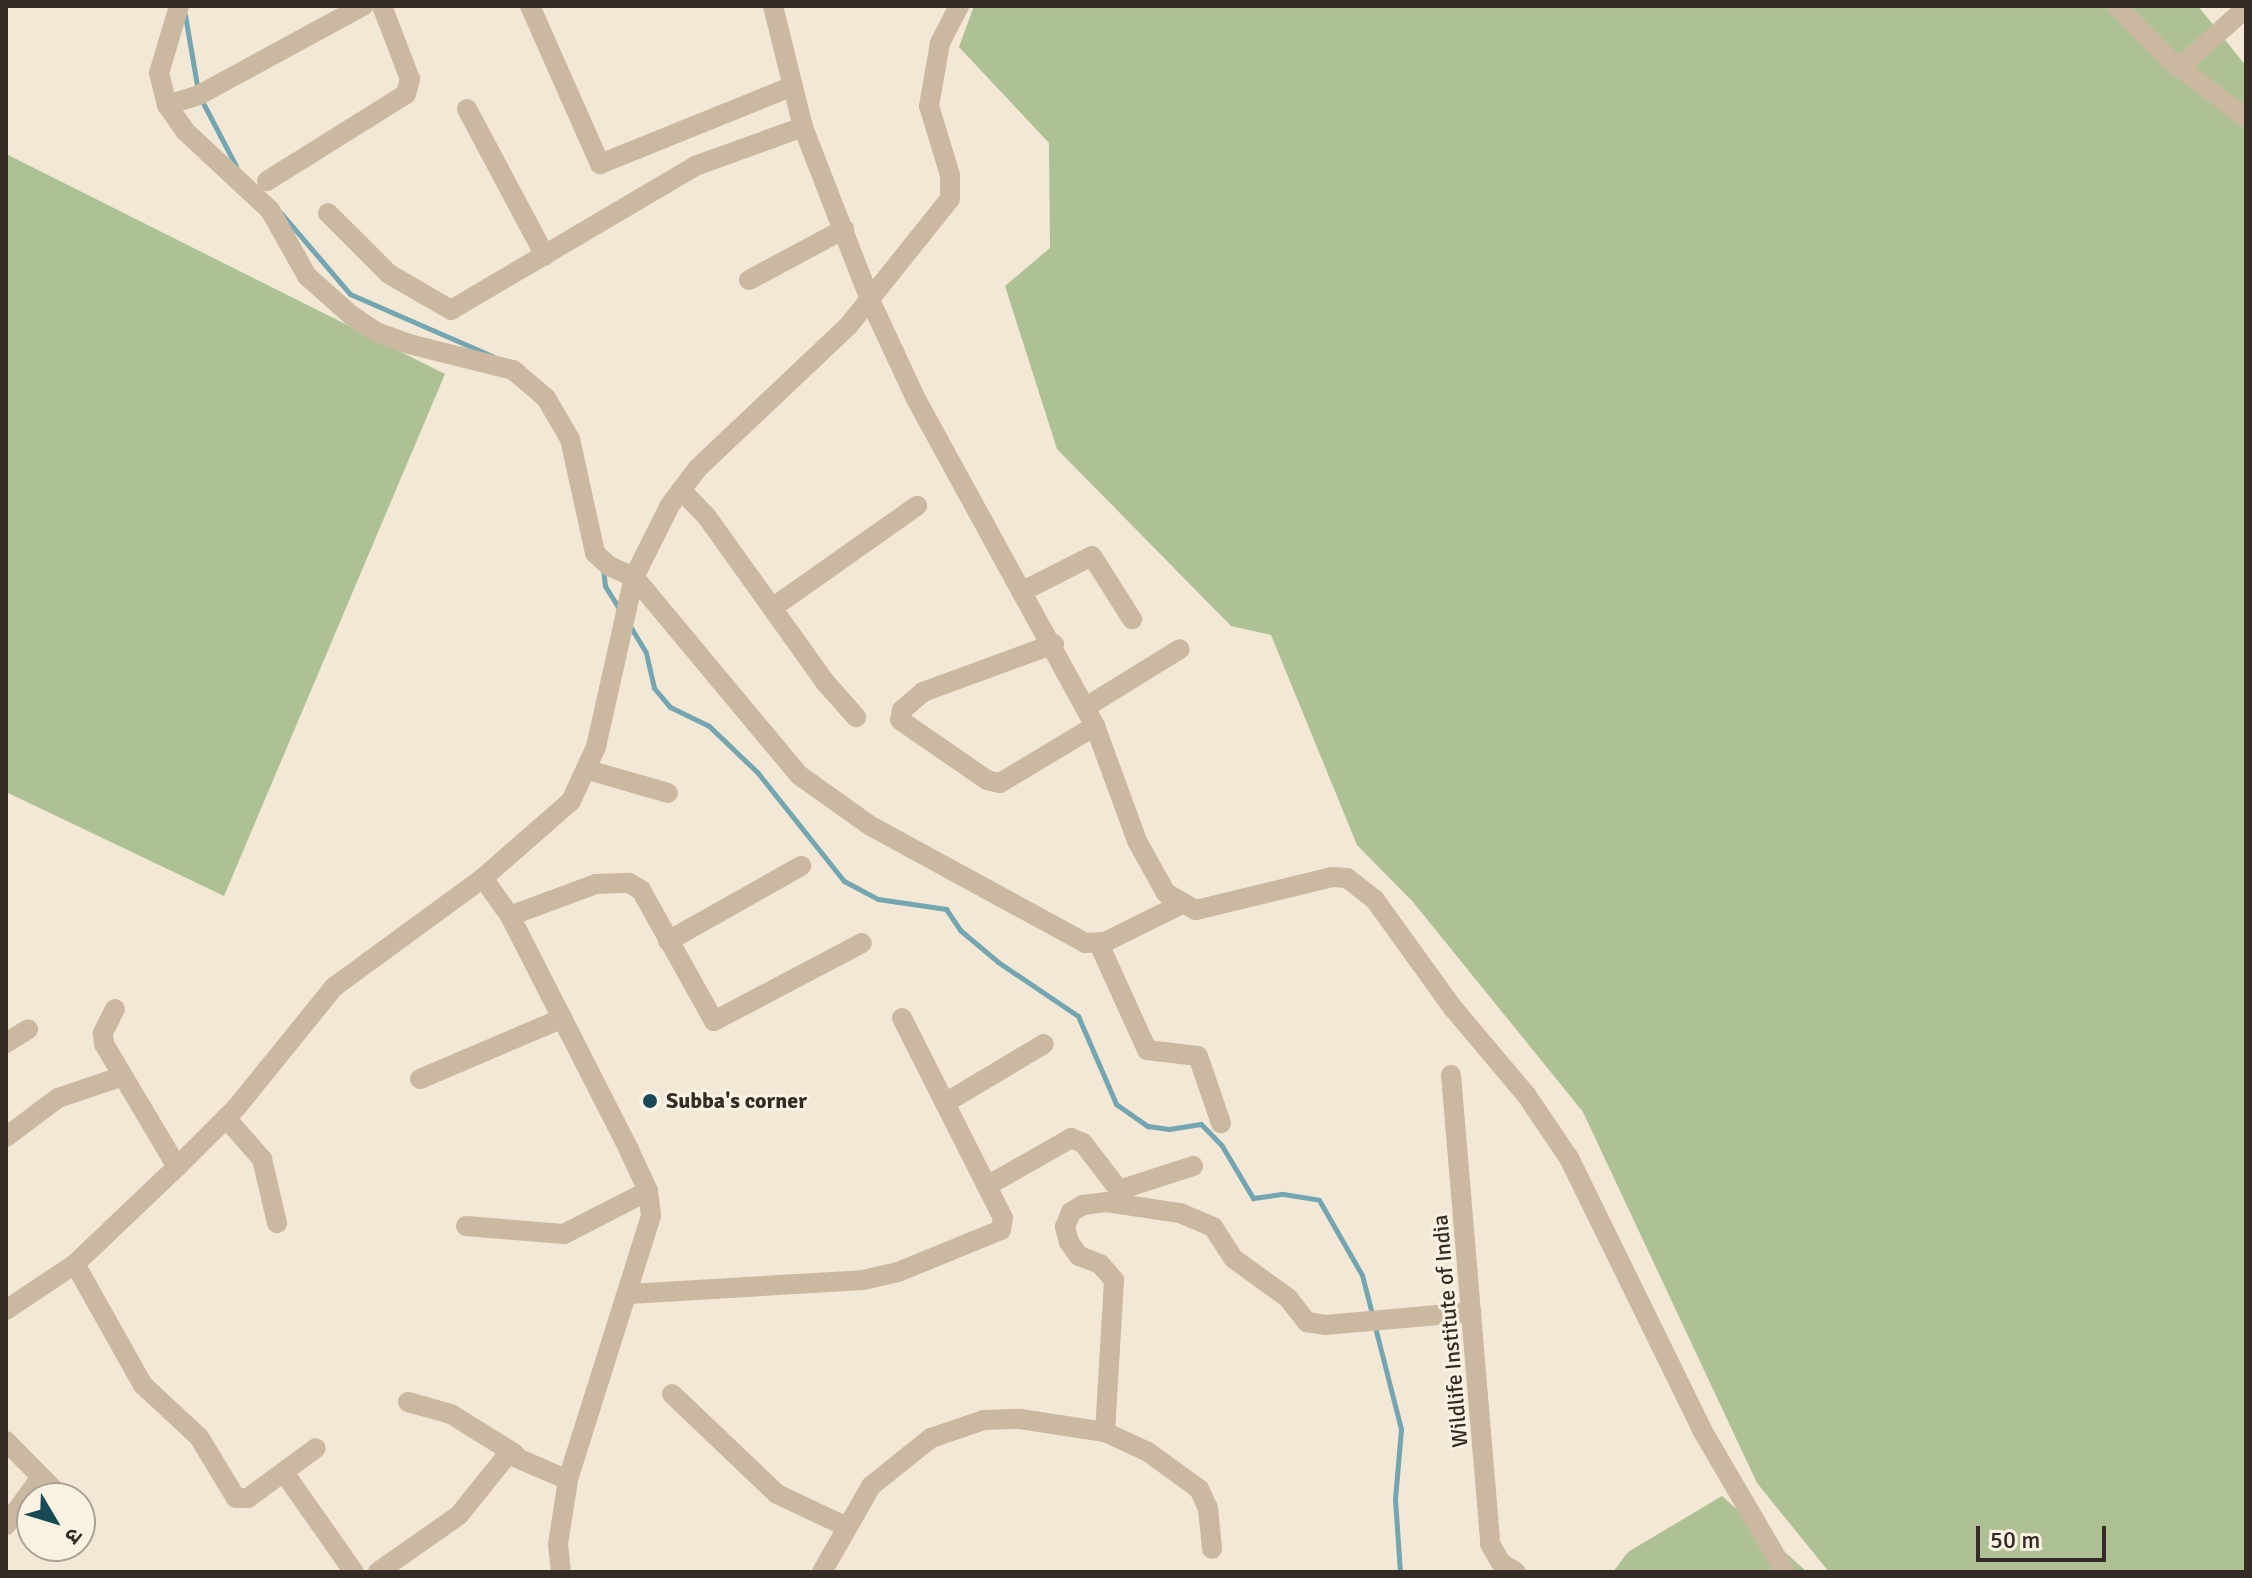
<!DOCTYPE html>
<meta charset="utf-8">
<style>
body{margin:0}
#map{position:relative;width:2252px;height:1578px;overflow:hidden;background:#f2e8d5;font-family:Signika,"Noto Sans Devanagari",sans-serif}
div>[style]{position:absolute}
.green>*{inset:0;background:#adc195}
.stream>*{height:5px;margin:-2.5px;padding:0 2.5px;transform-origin:2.5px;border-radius:2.5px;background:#73a6b0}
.minor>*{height:20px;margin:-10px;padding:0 10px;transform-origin:10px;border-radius:10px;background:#cab8a1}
.dots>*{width:22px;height:22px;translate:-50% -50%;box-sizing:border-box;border:4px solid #f9f1e1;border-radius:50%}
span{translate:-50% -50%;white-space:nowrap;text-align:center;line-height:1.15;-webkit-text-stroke:6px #f9f1e1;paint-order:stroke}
.poi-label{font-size:22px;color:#332b24;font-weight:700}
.left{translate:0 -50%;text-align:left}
.street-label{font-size:22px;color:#332b24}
.frame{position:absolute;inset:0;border:8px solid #332b24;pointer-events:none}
.north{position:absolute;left:16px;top:1482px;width:80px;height:80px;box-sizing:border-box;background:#f9f1e1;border:2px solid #aaa295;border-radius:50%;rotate:128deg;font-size:22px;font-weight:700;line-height:32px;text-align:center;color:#332b24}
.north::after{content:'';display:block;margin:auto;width:28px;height:36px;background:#184a56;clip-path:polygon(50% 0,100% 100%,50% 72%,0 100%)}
.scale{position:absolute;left:1976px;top:1526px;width:130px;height:36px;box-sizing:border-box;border:4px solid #332b24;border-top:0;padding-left:10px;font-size:24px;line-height:28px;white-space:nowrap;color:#332b24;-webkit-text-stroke:6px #f9f1e1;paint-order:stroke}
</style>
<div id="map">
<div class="green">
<i style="clip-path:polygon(974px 6px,2198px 6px,2246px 66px,2246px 1572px,1829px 1572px,1757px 1483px,1583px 1112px,1413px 902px,1357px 845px,1271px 635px,1231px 626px,1057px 449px,1005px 286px,1050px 248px,1049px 143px,959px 47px)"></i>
<i style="clip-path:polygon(6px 154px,445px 374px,224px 896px,6px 792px)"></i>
<i style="clip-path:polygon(1722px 1496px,1807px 1572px,1613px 1572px,1628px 1552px)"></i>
</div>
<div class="stream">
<i style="left:185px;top:15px;width:77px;rotate:80.3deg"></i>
<i style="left:202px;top:101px;width:73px;rotate:62.4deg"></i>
<i style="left:281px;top:213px;width:106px;rotate:49.6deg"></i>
<i style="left:350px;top:294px;width:155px;rotate:23.6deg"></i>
<i style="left:603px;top:569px;width:17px;rotate:83deg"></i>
<i style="left:605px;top:586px;width:28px;rotate:58deg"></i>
<i style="left:630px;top:626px;width:31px;rotate:59deg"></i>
<i style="left:646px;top:653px;width:36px;rotate:77deg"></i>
<i style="left:654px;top:688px;width:25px;rotate:50deg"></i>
<i style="left:670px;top:707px;width:43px;rotate:26deg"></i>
<i style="left:709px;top:726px;width:68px;rotate:43.8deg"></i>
<i style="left:758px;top:773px;width:138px;rotate:51.5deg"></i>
<i style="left:844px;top:881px;width:38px;rotate:28deg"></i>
<i style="left:878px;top:899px;width:69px;rotate:8.4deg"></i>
<i style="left:946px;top:909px;width:25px;rotate:56deg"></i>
<i style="left:960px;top:930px;width:50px;rotate:40.1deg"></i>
<i style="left:998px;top:962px;width:97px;rotate:34deg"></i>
<i style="left:1078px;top:1016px;width:96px;rotate:66.6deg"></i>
<i style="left:1116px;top:1104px;width:39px;rotate:35deg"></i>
<i style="left:1148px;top:1126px;width:21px;rotate:8deg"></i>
<i style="left:1169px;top:1129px;width:32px;rotate:-9deg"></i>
<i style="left:1201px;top:1124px;width:30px;rotate:46deg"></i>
<i style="left:1222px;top:1146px;width:61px;rotate:59.2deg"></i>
<i style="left:1253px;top:1198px;width:30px;rotate:-8deg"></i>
<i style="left:1283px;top:1194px;width:36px;rotate:9deg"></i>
<i style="left:1319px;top:1200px;width:86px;rotate:60.2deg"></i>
<i style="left:1362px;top:1275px;width:40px;rotate:75.6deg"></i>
<i style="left:1375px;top:1327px;width:105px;rotate:75.7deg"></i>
<i style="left:1401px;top:1429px;width:70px;rotate:94.9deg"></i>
<i style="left:1395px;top:1499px;width:73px;rotate:86.1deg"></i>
</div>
<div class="minor">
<i style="left:179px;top:6px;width:70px;rotate:106.6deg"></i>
<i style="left:159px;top:73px;width:33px;rotate:76deg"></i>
<i style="left:167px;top:105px;width:32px;rotate:55deg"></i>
<i style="left:185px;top:131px;width:116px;rotate:42.9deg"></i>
<i style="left:270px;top:210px;width:76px;rotate:60.7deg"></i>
<i style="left:307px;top:276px;width:59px;rotate:41.6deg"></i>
<i style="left:351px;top:315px;width:30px;rotate:34deg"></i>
<i style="left:376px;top:332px;width:35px;rotate:20deg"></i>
<i style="left:409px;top:344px;width:107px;rotate:14deg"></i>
<i style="left:513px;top:370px;width:43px;rotate:40.3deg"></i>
<i style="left:546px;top:398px;width:48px;rotate:59.7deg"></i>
<i style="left:570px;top:439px;width:117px;rotate:77.6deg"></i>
<i style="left:595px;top:553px;width:19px;rotate:43deg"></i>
<i style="left:609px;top:566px;width:27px;rotate:24deg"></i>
<i style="left:634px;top:577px;width:258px;rotate:50.2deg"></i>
<i style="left:799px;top:775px;width:86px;rotate:35.5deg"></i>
<i style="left:869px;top:825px;width:246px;rotate:28.6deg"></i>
<i style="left:1085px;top:943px;width:20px;rotate:-3deg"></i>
<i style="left:1105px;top:942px;width:84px;rotate:-26.3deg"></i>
<i style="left:530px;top:6px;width:173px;rotate:66.1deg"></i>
<i style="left:600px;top:164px;width:208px;rotate:-22deg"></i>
<i style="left:773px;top:6px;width:125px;rotate:76.1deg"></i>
<i style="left:803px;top:127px;width:186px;rotate:68.8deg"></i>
<i style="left:870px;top:300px;width:109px;rotate:65.1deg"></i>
<i style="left:916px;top:399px;width:373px;rotate:61.3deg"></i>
<i style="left:1095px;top:726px;width:122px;rotate:69.9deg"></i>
<i style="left:1137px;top:841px;width:60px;rotate:60.9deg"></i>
<i style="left:1166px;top:893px;width:34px;rotate:30deg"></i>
<i style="left:1196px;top:910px;width:140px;rotate:-13.6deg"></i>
<i style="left:1332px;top:877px;width:15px;rotate:4deg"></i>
<i style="left:1347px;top:878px;width:36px;rotate:38deg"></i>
<i style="left:1375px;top:900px;width:133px;rotate:54.2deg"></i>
<i style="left:1453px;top:1008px;width:115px;rotate:49.9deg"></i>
<i style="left:1527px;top:1096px;width:75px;rotate:55.9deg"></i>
<i style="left:1569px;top:1158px;width:303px;rotate:63.9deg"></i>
<i style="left:1702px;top:1430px;width:164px;rotate:59.7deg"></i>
<i style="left:2117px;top:6px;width:74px;rotate:45.5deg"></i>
<i style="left:2169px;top:59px;width:97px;rotate:37.5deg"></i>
<i style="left:2180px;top:67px;width:89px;rotate:-41.8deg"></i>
<i style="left:167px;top:105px;width:34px;rotate:-17deg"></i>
<i style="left:199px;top:95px;width:187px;rotate:-28.5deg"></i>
<i style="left:467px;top:109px;width:166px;rotate:62deg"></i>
<i style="left:267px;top:181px;width:164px;rotate:-32deg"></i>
<i style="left:406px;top:94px;width:16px;rotate:-75deg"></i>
<i style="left:410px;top:79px;width:78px;rotate:-111deg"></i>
<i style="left:328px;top:213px;width:86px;rotate:45deg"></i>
<i style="left:389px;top:274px;width:72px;rotate:30.1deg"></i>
<i style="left:451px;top:310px;width:283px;rotate:-30.5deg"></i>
<i style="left:695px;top:166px;width:115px;rotate:-19.9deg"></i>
<i style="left:749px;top:280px;width:108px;rotate:-28.2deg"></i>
<i style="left:681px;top:490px;width:37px;rotate:46deg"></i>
<i style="left:707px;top:517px;width:203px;rotate:54.4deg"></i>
<i style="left:825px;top:682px;width:47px;rotate:48.5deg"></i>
<i style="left:1023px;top:591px;width:77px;rotate:-26.9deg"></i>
<i style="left:1092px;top:556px;width:75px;rotate:57.6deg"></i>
<i style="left:775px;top:606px;width:174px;rotate:-35.2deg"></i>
<i style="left:1054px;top:644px;width:140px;rotate:159.9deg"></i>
<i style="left:923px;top:692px;width:28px;rotate:139deg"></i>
<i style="left:902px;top:710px;width:10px;rotate:101deg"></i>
<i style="left:900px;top:720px;width:106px;rotate:34.6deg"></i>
<i style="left:987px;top:780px;width:13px;rotate:13deg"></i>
<i style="left:1000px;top:783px;width:111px;rotate:-31deg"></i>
<i style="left:1086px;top:707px;width:110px;rotate:-31.7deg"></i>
<i style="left:588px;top:770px;width:83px;rotate:16deg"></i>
<i style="left:483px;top:878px;width:47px;rotate:54.6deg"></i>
<i style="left:510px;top:916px;width:263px;rotate:63deg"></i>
<i style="left:629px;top:1150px;width:45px;rotate:65.1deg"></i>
<i style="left:648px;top:1191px;width:25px;rotate:83deg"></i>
<i style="left:651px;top:1216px;width:277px;rotate:107.5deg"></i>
<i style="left:568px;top:1480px;width:65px;rotate:98.9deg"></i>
<i style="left:558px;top:1544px;width:28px;rotate:84deg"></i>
<i style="left:510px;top:916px;width:92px;rotate:-20.4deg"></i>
<i style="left:596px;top:884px;width:33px;rotate:-2deg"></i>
<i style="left:629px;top:883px;width:14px;rotate:30deg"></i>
<i style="left:641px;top:890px;width:150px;rotate:60.9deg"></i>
<i style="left:714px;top:1021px;width:167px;rotate:-27.8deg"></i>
<i style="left:668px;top:941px;width:153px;rotate:-29.4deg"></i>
<i style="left:1099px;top:944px;width:116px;rotate:65.6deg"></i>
<i style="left:1147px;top:1050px;width:51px;rotate:6.7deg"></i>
<i style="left:1198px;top:1056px;width:71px;rotate:71.1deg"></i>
<i style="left:115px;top:1009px;width:27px;rotate:117deg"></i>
<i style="left:103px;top:1033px;width:11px;rotate:85deg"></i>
<i style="left:104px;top:1044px;width:143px;rotate:59.3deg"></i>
<i style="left:6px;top:1043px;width:26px;rotate:-32deg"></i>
<i style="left:1451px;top:1075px;width:471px;rotate:85.2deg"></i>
<i style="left:1490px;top:1544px;width:22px;rotate:60deg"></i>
<i style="left:1501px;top:1563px;width:17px;rotate:31deg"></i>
<i style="left:420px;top:1079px;width:155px;rotate:-23.1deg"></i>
<i style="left:945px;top:1103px;width:115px;rotate:-30.8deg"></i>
<i style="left:226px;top:1118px;width:55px;rotate:48.7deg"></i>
<i style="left:262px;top:1159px;width:66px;rotate:76.8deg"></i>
<i style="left:6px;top:1137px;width:65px;rotate:-36.9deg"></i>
<i style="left:58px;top:1098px;width:65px;rotate:-18.7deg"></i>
<i style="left:987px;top:1186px;width:97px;rotate:-29.7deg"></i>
<i style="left:1071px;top:1138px;width:13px;rotate:23deg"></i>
<i style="left:1083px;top:1143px;width:59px;rotate:52.5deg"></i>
<i style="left:1119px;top:1190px;width:78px;rotate:-18deg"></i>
<i style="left:466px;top:1226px;width:98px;rotate:4.7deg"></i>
<i style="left:564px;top:1234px;width:94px;rotate:-27.1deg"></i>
<i style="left:75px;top:1264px;width:139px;rotate:60.7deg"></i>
<i style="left:143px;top:1385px;width:76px;rotate:42.9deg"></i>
<i style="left:199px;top:1437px;width:71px;rotate:58.8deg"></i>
<i style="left:236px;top:1498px;width:12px"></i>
<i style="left:248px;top:1498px;width:84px;rotate:-36.3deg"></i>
<i style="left:629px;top:1294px;width:234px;rotate:-3.4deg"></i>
<i style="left:863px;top:1280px;width:36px;rotate:-13deg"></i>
<i style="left:898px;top:1272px;width:111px;rotate:-22.2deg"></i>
<i style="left:1001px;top:1230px;width:12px;rotate:-81deg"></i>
<i style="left:1003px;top:1218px;width:224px;rotate:-116.8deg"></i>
<i style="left:6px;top:1310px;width:83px;rotate:-33.7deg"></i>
<i style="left:75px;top:1264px;width:141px;rotate:-43.6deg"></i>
<i style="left:177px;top:1167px;width:83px;rotate:-45deg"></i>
<i style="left:236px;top:1108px;width:156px;rotate:-51deg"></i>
<i style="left:334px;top:987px;width:185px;rotate:-36.2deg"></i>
<i style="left:483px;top:878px;width:117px;rotate:-41.2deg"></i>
<i style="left:571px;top:801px;width:60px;rotate:-65.2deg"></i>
<i style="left:596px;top:747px;width:174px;rotate:-77.4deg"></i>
<i style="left:634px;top:577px;width:80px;rotate:-63.4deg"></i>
<i style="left:670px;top:505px;width:46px;rotate:-52.9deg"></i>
<i style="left:698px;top:468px;width:208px;rotate:-43.4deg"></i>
<i style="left:849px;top:325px;width:161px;rotate:-51.3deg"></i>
<i style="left:950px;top:199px;width:24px;rotate:-90deg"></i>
<i style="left:950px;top:175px;width:72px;rotate:-106.9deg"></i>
<i style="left:929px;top:106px;width:64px;rotate:-80.1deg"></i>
<i style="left:940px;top:43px;width:42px;rotate:-62.8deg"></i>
<i style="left:672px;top:1394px;width:145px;rotate:43.6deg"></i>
<i style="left:777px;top:1494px;width:75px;rotate:25.2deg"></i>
<i style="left:408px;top:1402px;width:45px;rotate:15.6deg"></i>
<i style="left:451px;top:1414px;width:75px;rotate:32deg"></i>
<i style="left:1105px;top:1432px;width:47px;rotate:24.9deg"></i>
<i style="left:1148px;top:1452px;width:63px;rotate:36deg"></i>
<i style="left:1199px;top:1489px;width:21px;rotate:65deg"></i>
<i style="left:1208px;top:1508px;width:41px;rotate:84.4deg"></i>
<i style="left:6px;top:1441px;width:80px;rotate:45.5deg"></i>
<i style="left:285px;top:1474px;width:120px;rotate:54.9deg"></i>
<i style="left:6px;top:1525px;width:59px;rotate:-53.9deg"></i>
<i style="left:378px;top:1572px;width:99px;rotate:-35.1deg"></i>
<i style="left:459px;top:1515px;width:78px;rotate:-51.2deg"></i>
<i style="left:508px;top:1454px;width:65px;rotate:23.4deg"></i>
<i style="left:822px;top:1572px;width:99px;rotate:-60.3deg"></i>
<i style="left:871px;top:1486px;width:77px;rotate:-38.7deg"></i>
<i style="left:931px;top:1438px;width:56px;rotate:-18.8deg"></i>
<i style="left:984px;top:1420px;width:36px;rotate:-2deg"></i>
<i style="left:1020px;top:1419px;width:86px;rotate:8.7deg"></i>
<i style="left:1105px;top:1432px;width:152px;rotate:-86.6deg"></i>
<i style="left:1114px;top:1280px;width:21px;rotate:-131deg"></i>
<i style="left:1100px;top:1264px;width:22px;rotate:-159deg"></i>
<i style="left:1079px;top:1256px;width:17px;rotate:-126deg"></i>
<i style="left:1069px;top:1242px;width:16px;rotate:-105deg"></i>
<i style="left:1065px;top:1227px;width:16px;rotate:-68deg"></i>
<i style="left:1071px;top:1212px;width:14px;rotate:-30deg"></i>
<i style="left:1083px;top:1205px;width:23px;rotate:-7deg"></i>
<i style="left:1106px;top:1202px;width:75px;rotate:8.5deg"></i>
<i style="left:1180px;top:1213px;width:36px;rotate:23deg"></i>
<i style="left:1213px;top:1227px;width:38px;rotate:57deg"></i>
<i style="left:1234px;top:1259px;width:67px;rotate:35.8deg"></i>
<i style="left:1288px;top:1298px;width:31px;rotate:52deg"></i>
<i style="left:1307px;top:1322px;width:18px;rotate:9deg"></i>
<i style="left:1325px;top:1325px;width:147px;rotate:-5.1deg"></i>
</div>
<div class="dots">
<i style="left:650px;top:1101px;background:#184a56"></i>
</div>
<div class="poi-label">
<span class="left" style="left:666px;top:1101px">Subba's corner</span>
</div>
<div class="street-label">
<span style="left:1450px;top:1331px;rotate:-95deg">Wildlife Institute of India</span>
</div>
<div class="frame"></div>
<div class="north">उ</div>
<div class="scale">50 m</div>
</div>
